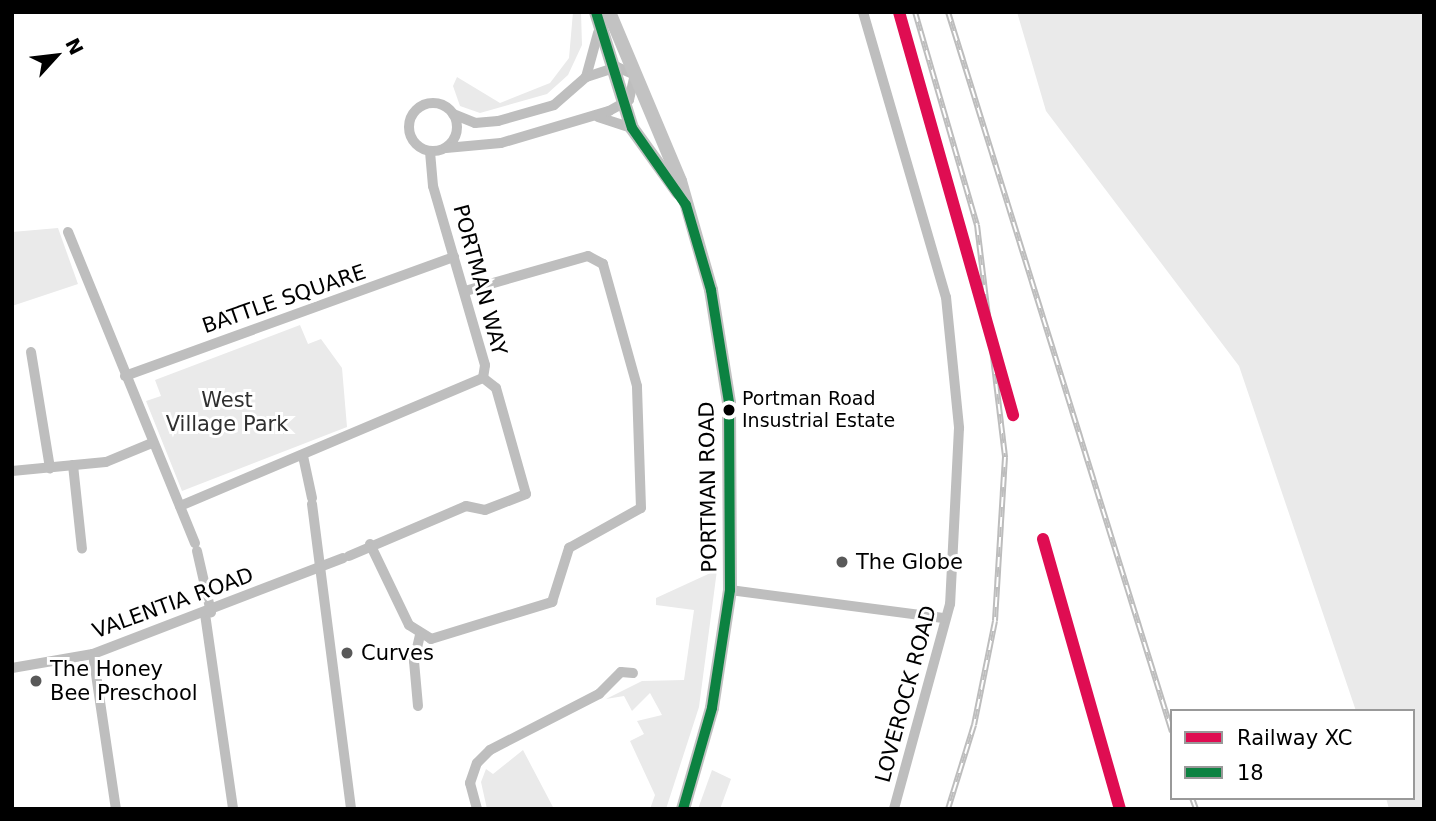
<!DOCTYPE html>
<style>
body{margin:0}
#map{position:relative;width:1436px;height:821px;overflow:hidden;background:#fff;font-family:"DejaVu Sans",sans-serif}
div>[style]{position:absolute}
.green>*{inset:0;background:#eaeaea}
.street>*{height:10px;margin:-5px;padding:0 5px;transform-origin:5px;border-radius:5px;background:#bebebe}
.street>.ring{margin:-5px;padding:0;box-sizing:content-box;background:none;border:10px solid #bebebe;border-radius:50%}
.secondary>*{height:14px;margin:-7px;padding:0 7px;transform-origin:7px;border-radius:7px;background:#c2c2c2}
.rail>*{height:6px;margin-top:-3px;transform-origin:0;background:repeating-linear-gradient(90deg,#fff 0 10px,#bdbdbd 0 20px);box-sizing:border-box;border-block:2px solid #bdbdbd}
.bus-1>*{height:10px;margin:-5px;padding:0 5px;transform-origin:5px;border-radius:5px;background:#0c8241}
.rail-1>*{height:12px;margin:-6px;padding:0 6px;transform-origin:6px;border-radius:6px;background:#df0d52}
.dots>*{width:19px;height:19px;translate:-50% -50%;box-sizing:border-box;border:4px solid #fff;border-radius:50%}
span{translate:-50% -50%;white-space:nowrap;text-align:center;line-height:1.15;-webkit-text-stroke:6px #fff;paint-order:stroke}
.bus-label{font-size:19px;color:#000}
.left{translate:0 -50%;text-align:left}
.street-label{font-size:21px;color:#000}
.park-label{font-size:21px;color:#303030}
.poi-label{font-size:21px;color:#000}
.frame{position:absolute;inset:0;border:14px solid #000;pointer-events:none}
.legend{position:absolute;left:1170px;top:709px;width:245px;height:91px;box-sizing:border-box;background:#fff;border:2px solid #999;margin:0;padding:9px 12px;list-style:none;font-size:21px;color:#000}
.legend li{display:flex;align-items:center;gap:14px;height:35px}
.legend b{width:35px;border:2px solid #999}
.north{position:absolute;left:21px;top:21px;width:70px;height:70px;-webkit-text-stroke:5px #fff;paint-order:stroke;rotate:63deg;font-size:19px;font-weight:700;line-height:28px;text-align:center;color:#000}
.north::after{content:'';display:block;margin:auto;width:24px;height:32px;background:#000;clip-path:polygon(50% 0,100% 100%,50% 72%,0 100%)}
</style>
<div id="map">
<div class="green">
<i style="clip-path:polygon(573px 12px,581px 12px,582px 45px,568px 75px,547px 94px,480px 113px,460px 106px,453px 86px,457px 77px,500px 103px,550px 83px,569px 58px)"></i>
<i style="clip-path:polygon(1017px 12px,1424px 12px,1424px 809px,1389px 809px,1386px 798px,1413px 798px,1413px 711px,1356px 711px,1239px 366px,1046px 111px)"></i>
<i style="clip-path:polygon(58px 228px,78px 284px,12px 306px,12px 232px)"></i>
<i style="clip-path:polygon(300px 325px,308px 344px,321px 339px,342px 368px,347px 427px,182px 491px,146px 401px,161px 396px,155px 380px)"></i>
<i style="clip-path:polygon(717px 570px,699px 707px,666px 809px,650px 809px,655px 795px,630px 741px,644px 734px,637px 721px,662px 715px,650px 693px,632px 711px,624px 696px,606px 699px,642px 681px,684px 680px,694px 610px,656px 605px,656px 598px)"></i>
<i style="clip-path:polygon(523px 750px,554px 809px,487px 809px,481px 782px,486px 769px,493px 774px)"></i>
<i style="clip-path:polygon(712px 770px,731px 779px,720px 809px,698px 809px)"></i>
</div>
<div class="street">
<i style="left:863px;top:12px;width:297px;rotate:73.8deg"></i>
<i style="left:946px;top:297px;width:132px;rotate:84.3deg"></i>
<i style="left:959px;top:428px;width:176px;rotate:92.9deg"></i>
<i style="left:950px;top:604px;width:213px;rotate:105.3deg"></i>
<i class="ring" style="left:409px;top:103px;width:38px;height:38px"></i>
<i style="left:453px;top:114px;width:24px;rotate:22deg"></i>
<i style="left:475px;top:123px;width:23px;rotate:-5deg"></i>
<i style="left:498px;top:121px;width:58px;rotate:-15.9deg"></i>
<i style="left:554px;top:105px;width:43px;rotate:-41.2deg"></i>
<i style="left:586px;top:77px;width:46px;rotate:-74.7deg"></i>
<i style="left:598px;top:117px;width:36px;rotate:18deg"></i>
<i style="left:446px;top:148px;width:55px;rotate:-5.2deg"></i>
<i style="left:501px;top:143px;width:113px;rotate:-16.5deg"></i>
<i style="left:609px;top:111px;width:23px;rotate:-29deg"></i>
<i style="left:629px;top:100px;width:26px;rotate:-77deg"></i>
<i style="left:635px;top:75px;width:20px;rotate:-156deg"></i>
<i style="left:617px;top:67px;width:33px;rotate:162deg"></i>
<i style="left:68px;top:232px;width:336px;rotate:67.8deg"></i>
<i style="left:31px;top:352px;width:118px;rotate:80.7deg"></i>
<i style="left:125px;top:376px;width:350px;rotate:-19.9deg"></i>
<i style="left:303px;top:456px;width:43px;rotate:77.9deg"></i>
<i style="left:73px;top:465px;width:84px;rotate:83.9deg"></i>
<i style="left:12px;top:471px;width:94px;rotate:-5.5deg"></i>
<i style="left:106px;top:462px;width:50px;rotate:-22.4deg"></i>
<i style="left:312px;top:504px;width:307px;rotate:82.7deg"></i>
<i style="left:180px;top:506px;width:329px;rotate:-22.9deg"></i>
<i style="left:370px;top:544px;width:90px;rotate:64.3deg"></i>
<i style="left:409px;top:625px;width:26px;rotate:32deg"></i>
<i style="left:431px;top:639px;width:127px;rotate:-17deg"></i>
<i style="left:552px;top:602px;width:57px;rotate:-72.5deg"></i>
<i style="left:569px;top:548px;width:82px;rotate:-29.1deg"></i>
<i style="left:641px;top:508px;width:122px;rotate:-91.9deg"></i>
<i style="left:637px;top:386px;width:127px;rotate:-105.6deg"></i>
<i style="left:603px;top:264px;width:17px;rotate:-152deg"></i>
<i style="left:588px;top:256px;width:128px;rotate:164.1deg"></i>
<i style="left:197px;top:551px;width:63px;rotate:77.1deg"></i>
<i style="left:349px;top:556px;width:127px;rotate:-23.1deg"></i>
<i style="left:466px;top:506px;width:19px;rotate:12deg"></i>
<i style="left:485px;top:510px;width:44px;rotate:-21.3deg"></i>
<i style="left:526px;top:494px;width:110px;rotate:-105.8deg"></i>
<i style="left:496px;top:388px;width:16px;rotate:-142deg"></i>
<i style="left:483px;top:378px;width:13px;rotate:-81deg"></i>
<i style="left:485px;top:365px;width:186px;rotate:-106.2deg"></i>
<i style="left:433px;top:186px;width:35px;rotate:-95deg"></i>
<i style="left:730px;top:590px;width:215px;rotate:7.5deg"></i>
<i style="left:205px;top:614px;width:197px;rotate:81.8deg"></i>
<i style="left:93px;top:654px;width:157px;rotate:81.6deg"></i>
<i style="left:12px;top:668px;width:82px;rotate:-9.8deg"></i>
<i style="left:93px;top:654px;width:268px;rotate:-21deg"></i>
<i style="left:418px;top:706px;width:45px;rotate:-95.1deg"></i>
<i style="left:414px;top:661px;width:28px;rotate:-77deg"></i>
<i style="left:477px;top:809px;width:27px;rotate:-105deg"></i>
<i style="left:470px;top:783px;width:21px;rotate:-71deg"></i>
<i style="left:477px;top:763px;width:18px;rotate:-45deg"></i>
<i style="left:490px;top:750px;width:123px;rotate:-27.2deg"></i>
<i style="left:599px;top:694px;width:31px;rotate:-45deg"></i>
<i style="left:621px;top:672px;width:12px;rotate:5deg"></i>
</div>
<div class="secondary">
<i style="left:596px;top:12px;width:121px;rotate:72.8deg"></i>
<i style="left:632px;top:128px;width:79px;rotate:54.3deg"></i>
<i style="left:609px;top:12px;width:183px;rotate:67.2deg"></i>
<i style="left:680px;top:181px;width:113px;rotate:74.1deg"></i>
<i style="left:711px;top:290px;width:114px;rotate:80.9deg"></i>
<i style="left:729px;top:403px;width:187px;rotate:89.7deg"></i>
<i style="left:730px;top:590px;width:119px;rotate:98.7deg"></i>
<i style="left:712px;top:708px;width:105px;rotate:106deg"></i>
</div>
<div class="rail">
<i style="left:915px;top:12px;width:222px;rotate:73.8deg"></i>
<i style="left:977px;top:225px;width:234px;rotate:83.1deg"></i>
<i style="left:1005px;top:457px;width:164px;rotate:93.5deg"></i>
<i style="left:995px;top:621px;width:106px;rotate:101.4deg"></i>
<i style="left:974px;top:725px;width:88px;rotate:107.2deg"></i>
<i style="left:948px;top:12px;width:754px;rotate:72.72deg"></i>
<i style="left:1192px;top:798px;width:12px;rotate:70deg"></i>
</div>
<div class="bus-1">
<i style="left:596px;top:12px;width:121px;rotate:72.8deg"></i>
<i style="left:632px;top:128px;width:94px;rotate:55deg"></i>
<i style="left:686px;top:205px;width:89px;rotate:73.6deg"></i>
<i style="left:711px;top:290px;width:114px;rotate:80.9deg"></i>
<i style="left:729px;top:403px;width:187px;rotate:89.7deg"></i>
<i style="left:730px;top:590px;width:119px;rotate:98.7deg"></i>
<i style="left:712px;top:708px;width:105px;rotate:106deg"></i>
</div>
<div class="rail-1">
<i style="left:899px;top:12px;width:419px;rotate:74.2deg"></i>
<i style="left:1043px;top:539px;width:281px;rotate:74.1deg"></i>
</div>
<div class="dots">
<i style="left:729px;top:410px;background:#000"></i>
<i style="left:842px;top:562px;background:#595959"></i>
<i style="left:347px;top:653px;background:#595959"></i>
<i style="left:36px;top:681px;background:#595959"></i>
</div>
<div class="bus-label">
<span class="left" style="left:742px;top:410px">Portman Road<br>Insustrial Estate</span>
</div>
<div class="street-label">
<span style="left:480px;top:280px;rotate:75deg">PORTMAN WAY</span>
<span style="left:284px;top:299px;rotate:-19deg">BATTLE SQUARE</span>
<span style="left:708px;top:487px;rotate:-91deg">PORTMAN ROAD</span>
<span style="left:173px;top:603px;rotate:-20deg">VALENTIA ROAD</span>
<span style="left:906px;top:694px;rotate:-75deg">LOVEROCK ROAD</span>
</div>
<div class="park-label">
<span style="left:227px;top:412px">West<br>Village Park</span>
</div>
<div class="poi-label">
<span class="left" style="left:856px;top:562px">The Globe</span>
<span class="left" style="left:361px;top:653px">Curves</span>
<span class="left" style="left:50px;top:681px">The Honey<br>Bee Preschool</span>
</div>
<div class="frame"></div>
<ul class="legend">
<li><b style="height:9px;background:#df0d52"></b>Railway XC</li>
<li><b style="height:9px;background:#0c8241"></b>18</li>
</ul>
<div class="north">N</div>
</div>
